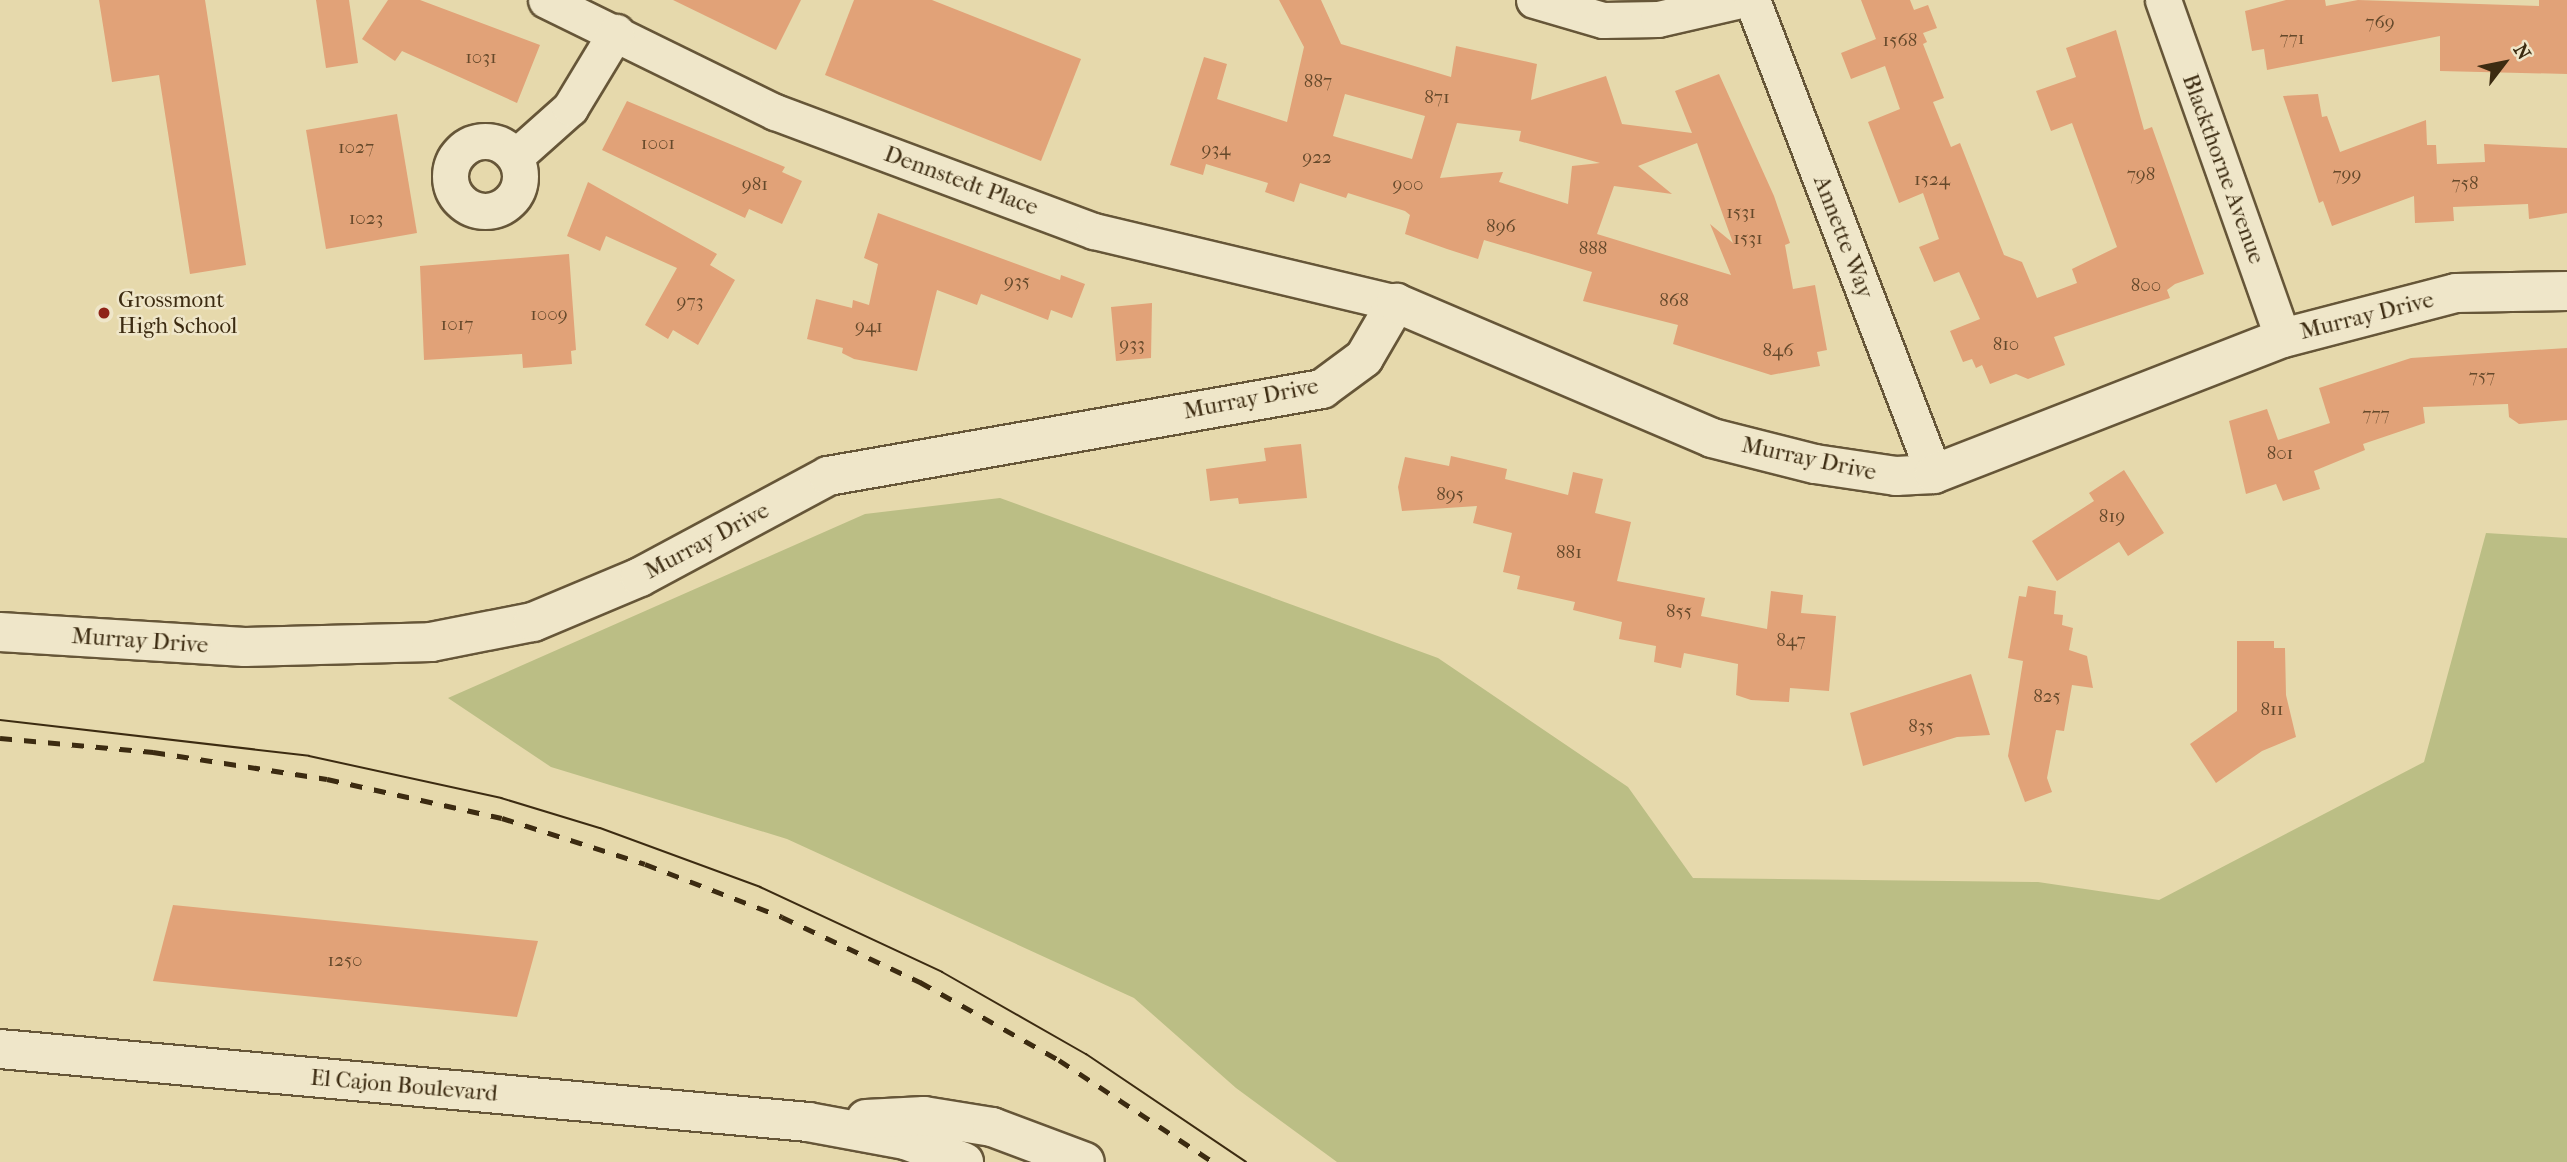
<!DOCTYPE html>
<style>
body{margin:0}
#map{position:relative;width:2567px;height:1162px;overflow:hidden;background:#e6d9ac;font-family:"IM FELL French Canon",serif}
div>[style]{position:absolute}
.green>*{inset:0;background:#bbbe85}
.building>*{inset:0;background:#e1a278}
.roads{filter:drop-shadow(2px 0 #665638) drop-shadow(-2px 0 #665638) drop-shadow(0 2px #665638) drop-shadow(0 -2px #665638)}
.minor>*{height:35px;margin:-17.5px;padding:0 17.5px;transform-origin:17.5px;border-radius:17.5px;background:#efe6c9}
.minor>.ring{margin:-17.5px;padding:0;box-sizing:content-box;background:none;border:35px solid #efe6c9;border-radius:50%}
.tertiary>*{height:38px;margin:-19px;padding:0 19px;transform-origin:19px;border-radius:19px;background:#efe6c9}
.secondary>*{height:38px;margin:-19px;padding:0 19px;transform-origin:19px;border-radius:19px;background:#efe6c9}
.tram>*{height:2px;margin:-1px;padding:0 1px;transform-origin:1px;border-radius:1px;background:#3c2b11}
.rail>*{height:5px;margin-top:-2.5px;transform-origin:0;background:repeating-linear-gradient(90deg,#3c2b11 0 12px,transparent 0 24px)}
.dots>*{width:19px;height:19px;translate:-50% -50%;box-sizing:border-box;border:4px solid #efe6c9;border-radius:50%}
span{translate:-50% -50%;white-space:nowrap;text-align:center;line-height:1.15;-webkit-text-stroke:5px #efe6c9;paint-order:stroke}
.number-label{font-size:19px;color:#65492b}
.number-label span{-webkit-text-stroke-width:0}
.street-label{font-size:23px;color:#3c2b11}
.poi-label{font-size:23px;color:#3c2b11}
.left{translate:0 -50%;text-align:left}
.north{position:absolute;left:2469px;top:28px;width:70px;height:70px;-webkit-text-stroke:5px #efe6c9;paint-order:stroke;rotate:58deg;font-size:19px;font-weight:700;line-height:28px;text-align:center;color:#3c2b11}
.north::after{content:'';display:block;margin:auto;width:24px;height:32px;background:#3c2b11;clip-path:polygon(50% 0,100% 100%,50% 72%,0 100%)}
</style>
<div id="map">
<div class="green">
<i style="clip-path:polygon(1000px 498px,1438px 658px,1628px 787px,1693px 878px,2038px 882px,2159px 900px,2424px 762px,2486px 533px,2567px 538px,2567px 1162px,1337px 1162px,1236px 1088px,1134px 998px,787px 839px,551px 767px,448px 698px,865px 514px)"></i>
</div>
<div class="building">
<i style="clip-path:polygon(99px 0,205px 0,246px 265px,190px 274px,159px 75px,112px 82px)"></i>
<i style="clip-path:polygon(316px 0,349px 0,358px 63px,326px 68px)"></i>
<i style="clip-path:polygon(388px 0,420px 0,540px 45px,517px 103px,402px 51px,395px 61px,362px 39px)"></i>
<i style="clip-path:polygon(673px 0,801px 0,776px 50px)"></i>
<i style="clip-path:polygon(854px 0,932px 0,1081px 59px,1041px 161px,825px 75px)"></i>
<i style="clip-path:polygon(evenodd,1279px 0,1321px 0,1341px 44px,1451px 77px,1456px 46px,1537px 64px,1531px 100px,1606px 76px,1622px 124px,1692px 133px,1675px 91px,1719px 74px,1774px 196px,1790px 243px,1785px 245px,1793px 289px,1815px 285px,1827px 350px,1817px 352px,1820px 366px,1771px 375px,1673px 344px,1678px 325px,1583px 301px,1592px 272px,1484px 240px,1478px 259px,1447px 249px,1405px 234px,1410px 215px,1405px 211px,1348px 193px,1346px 198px,1300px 183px,1294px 202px,1265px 192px,1268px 183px,1206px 164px,1203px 175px,1170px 165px,1204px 57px,1227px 64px,1217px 99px,1287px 122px,1304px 47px,1279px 0,1345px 94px,1425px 116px,1412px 159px,1333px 136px,1345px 94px,1279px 0,1457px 123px,1521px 131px,1519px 141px,1600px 163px,1572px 166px,1568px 204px,1499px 182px,1503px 172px,1440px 178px,1457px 123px,1279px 0,1697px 143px,1733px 243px,1710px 224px,1731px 275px,1597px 234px,1614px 186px,1672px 194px,1638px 166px,1697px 143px)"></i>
<i style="clip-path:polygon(1861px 0,1910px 0,1914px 10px,1928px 5px,1937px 28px,1923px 33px,1927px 42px,1923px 44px,1944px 98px,1933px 102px,1951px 147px,1960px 143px,2004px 255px,2022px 262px,2037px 298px,2077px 283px,2072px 269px,2117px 247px,2072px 123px,2051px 131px,2036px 91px,2076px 77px,2066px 48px,2116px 30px,2144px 130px,2152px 127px,2204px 274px,2175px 284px,2167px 290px,2170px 298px,2054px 337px,2065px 365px,2028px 379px,2016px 374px,1990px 384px,1982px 365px,1976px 368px,1972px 359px,1963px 362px,1950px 331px,1980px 319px,1959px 272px,1934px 282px,1919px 247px,1939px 239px,1923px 193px,1899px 203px,1868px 122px,1900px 109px,1885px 66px,1851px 79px,1841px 53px,1876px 39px)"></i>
<i style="clip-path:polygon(2286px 0,2325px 0,2326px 6px,2358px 0,2539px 6px,2539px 0,2567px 0,2567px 74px,2440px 71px,2440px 36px,2267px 70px,2264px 49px,2252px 51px,2245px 11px)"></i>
<i style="clip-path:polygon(2318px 94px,2322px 117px,2327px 116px,2340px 152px,2426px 120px,2427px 145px,2436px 145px,2437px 164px,2485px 162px,2484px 144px,2567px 148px,2567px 213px,2529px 219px,2528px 204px,2453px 207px,2454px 221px,2415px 223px,2414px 196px,2332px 226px,2323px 201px,2319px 203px,2283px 96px)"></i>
<i style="clip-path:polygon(627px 101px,785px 167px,782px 172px,802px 181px,782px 224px,749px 209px,745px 218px,602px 150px)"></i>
<i style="clip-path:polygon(397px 114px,417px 233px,326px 249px,306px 130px)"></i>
<i style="clip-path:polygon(588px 182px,717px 254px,710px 265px,735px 280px,698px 345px,673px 330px,668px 339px,645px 325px,677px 268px,606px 236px,600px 251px,567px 236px)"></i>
<i style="clip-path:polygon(878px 213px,1060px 280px,1061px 275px,1085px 284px,1072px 318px,1051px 310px,1048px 320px,981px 294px,977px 305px,937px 290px,917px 371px,854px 359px,842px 353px,843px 348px,807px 339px,816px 299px,852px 308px,853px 300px,869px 305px,878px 264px,864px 258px)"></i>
<i style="clip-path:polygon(569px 254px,576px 350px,571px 351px,572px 364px,523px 368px,522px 354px,424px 360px,420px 266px)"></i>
<i style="clip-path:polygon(1152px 303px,1151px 358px,1116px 361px,1111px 307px)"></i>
<i style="clip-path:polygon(2567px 348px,2567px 420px,2519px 424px,2509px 417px,2508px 404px,2423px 407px,2425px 423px,2363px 444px,2365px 450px,2314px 471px,2320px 489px,2283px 501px,2276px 484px,2246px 494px,2229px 421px,2267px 409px,2278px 440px,2330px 423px,2319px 388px,2411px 358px)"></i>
<i style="clip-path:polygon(1301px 444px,1307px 498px,1239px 504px,1238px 498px,1210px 501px,1206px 469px,1266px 461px,1264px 448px)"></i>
<i style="clip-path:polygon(1451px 456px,1507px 469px,1505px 479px,1568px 495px,1573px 472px,1603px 479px,1595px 513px,1631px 522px,1617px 581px,1705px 598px,1701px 616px,1767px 629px,1771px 591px,1803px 595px,1801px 613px,1836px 616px,1829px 691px,1790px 688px,1789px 702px,1751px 700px,1736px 695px,1738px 664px,1684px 653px,1681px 668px,1654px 662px,1656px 646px,1619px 639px,1622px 622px,1573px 610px,1575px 602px,1517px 589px,1520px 576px,1503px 572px,1512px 533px,1473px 523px,1477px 506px,1402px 511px,1398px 487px,1405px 457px,1449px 466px)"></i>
<i style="clip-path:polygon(2124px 470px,2164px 533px,2128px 556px,2119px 542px,2057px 581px,2032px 541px,2094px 501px,2089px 493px)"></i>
<i style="clip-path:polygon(2028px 586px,2056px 591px,2054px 614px,2063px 615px,2062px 625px,2073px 628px,2069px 650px,2087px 656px,2093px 688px,2072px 685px,2064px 731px,2056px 730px,2047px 778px,2052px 792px,2025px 802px,2008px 756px,2023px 661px,2008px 658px,2019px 596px,2026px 597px)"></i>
<i style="clip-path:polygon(2237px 641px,2274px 641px,2274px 648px,2285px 648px,2286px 695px,2296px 737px,2262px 751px,2216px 783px,2190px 744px,2237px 711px)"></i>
<i style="clip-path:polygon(1971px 674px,1990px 735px,1957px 737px,1863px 766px,1850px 713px)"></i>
<i style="clip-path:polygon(173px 905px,538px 941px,517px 1017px,153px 981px)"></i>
</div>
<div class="roads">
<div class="minor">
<i style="left:546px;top:0;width:255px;rotate:26.1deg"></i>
<i style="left:775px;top:112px;width:340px;rotate:20.5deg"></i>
<i style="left:1094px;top:231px;width:310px;rotate:13.4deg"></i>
<i style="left:1534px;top:0;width:72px;rotate:16.2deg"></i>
<i style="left:1603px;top:20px;width:55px;rotate:-1deg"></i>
<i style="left:1658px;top:19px;width:85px;rotate:-12.9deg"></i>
<i style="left:1752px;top:0;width:508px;rotate:68.99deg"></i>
<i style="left:2163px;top:0;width:359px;rotate:70.5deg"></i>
<i class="ring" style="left:450px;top:141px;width:35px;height:35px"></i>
<i style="left:515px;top:157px;width:74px;rotate:-41.7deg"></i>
<i style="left:570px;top:108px;width:89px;rotate:-58.8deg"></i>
</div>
<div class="tertiary">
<i style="left:0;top:632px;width:245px;rotate:3.5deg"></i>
<i style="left:245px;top:647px;width:186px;rotate:-1.5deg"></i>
<i style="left:431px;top:642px;width:104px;rotate:-11.1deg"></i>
<i style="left:533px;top:622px;width:116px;rotate:-22.8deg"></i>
<i style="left:640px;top:577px;width:213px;rotate:-28.2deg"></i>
<i style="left:828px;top:476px;width:502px;rotate:-9.99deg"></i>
<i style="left:1322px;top:389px;width:52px;rotate:-36.4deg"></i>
<i style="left:1364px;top:358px;width:64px;rotate:-59.8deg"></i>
<i style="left:1396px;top:303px;width:344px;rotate:23.1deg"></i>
<i style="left:1712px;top:438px;width:106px;rotate:14.2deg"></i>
<i style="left:1815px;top:464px;width:82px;rotate:8.4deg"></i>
<i style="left:1896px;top:476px;width:38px;rotate:-3deg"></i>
<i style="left:1934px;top:474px;width:375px;rotate:-21.3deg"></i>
<i style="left:2283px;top:338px;width:179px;rotate:-14.6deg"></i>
<i style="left:2456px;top:293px;width:111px;rotate:-1deg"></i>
</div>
<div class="secondary">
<i style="left:0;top:1049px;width:811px;rotate:5.16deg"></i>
<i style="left:808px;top:1122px;width:99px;rotate:10.5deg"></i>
<i style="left:905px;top:1140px;width:63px;rotate:20.4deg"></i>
<i style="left:866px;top:1119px;width:58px;rotate:-3deg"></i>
<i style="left:924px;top:1116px;width:69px;rotate:9.2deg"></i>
<i style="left:992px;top:1127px;width:99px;rotate:20.6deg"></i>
</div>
</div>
<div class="tram">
<i style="left:0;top:720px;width:311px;rotate:6.6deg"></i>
<i style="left:309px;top:756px;width:197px;rotate:12.3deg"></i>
<i style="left:501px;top:798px;width:103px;rotate:16.9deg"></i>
<i style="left:600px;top:828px;width:171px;rotate:20.2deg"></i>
<i style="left:760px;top:887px;width:201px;rotate:25deg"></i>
<i style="left:942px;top:972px;width:166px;rotate:29.7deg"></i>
<i style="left:1086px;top:1054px;width:193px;rotate:34deg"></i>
</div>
<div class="rail">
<i style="left:0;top:738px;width:154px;rotate:5.2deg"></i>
<i style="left:153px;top:752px;width:176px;rotate:8.8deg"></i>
<i style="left:327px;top:779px;width:179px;rotate:12.6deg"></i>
<i style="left:502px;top:818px;width:150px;rotate:17.8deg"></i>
<i style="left:645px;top:864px;width:147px;rotate:21.1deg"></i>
<i style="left:782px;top:917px;width:153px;rotate:25.2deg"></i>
<i style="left:920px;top:982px;width:159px;rotate:29.3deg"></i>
<i style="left:1059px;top:1060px;width:185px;rotate:33.5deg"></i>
</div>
<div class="dots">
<i style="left:104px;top:313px;background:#8f2418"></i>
</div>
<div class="number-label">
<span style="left:2380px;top:23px">769</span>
<span style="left:2292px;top:39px">771</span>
<span style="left:1900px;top:41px">1568</span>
<span style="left:481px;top:58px">1031</span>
<span style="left:1318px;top:82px">887</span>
<span style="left:1437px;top:98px">871</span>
<span style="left:658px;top:144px">1001</span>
<span style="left:356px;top:148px">1027</span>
<span style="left:1216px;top:150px">934</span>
<span style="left:1317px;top:158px">922</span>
<span style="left:2141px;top:175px">798</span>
<span style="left:2347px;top:175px">799</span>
<span style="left:1932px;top:180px">1524</span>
<span style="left:2465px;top:184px">758</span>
<span style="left:755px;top:185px">981</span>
<span style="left:1408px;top:185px">900</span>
<span style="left:1741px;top:213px">1531</span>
<span style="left:366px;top:219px">1023</span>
<span style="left:1501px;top:227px">896</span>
<span style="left:1748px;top:239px">1531</span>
<span style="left:1593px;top:249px">888</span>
<span style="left:1017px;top:282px">935</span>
<span style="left:2146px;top:286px">800</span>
<span style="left:1674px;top:301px">868</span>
<span style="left:690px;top:302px">973</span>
<span style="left:549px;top:315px">1009</span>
<span style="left:457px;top:325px">1017</span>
<span style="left:869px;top:327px">941</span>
<span style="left:1132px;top:345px">933</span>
<span style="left:2006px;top:345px">810</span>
<span style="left:1778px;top:351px">846</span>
<span style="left:2482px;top:377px">757</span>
<span style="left:2376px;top:415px">777</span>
<span style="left:2280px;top:454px">801</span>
<span style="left:1450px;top:495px">895</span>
<span style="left:2112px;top:517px">819</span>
<span style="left:1569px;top:553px">881</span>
<span style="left:1679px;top:612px">855</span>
<span style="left:1791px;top:641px">847</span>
<span style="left:2047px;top:697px">825</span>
<span style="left:2272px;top:710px">811</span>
<span style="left:1921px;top:727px">835</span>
<span style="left:345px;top:961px">1250</span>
</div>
<div class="street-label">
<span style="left:2223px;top:169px;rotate:70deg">Blackthorne Avenue</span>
<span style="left:961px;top:181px;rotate:20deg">Dennstedt Place</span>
<span style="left:1843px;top:237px;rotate:69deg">Annette Way</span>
<span style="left:2367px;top:316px;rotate:-14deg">Murray Drive</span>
<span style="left:1251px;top:399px;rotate:-11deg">Murray Drive</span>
<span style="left:1809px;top:459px;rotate:12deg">Murray Drive</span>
<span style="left:707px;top:541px;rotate:-28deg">Murray Drive</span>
<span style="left:140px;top:641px;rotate:4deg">Murray Drive</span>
<span style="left:404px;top:1086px;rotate:5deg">El Cajon Boulevard</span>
</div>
<div class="poi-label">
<span class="left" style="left:118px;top:313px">Grossmont<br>High School</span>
</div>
<div class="north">N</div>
</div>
